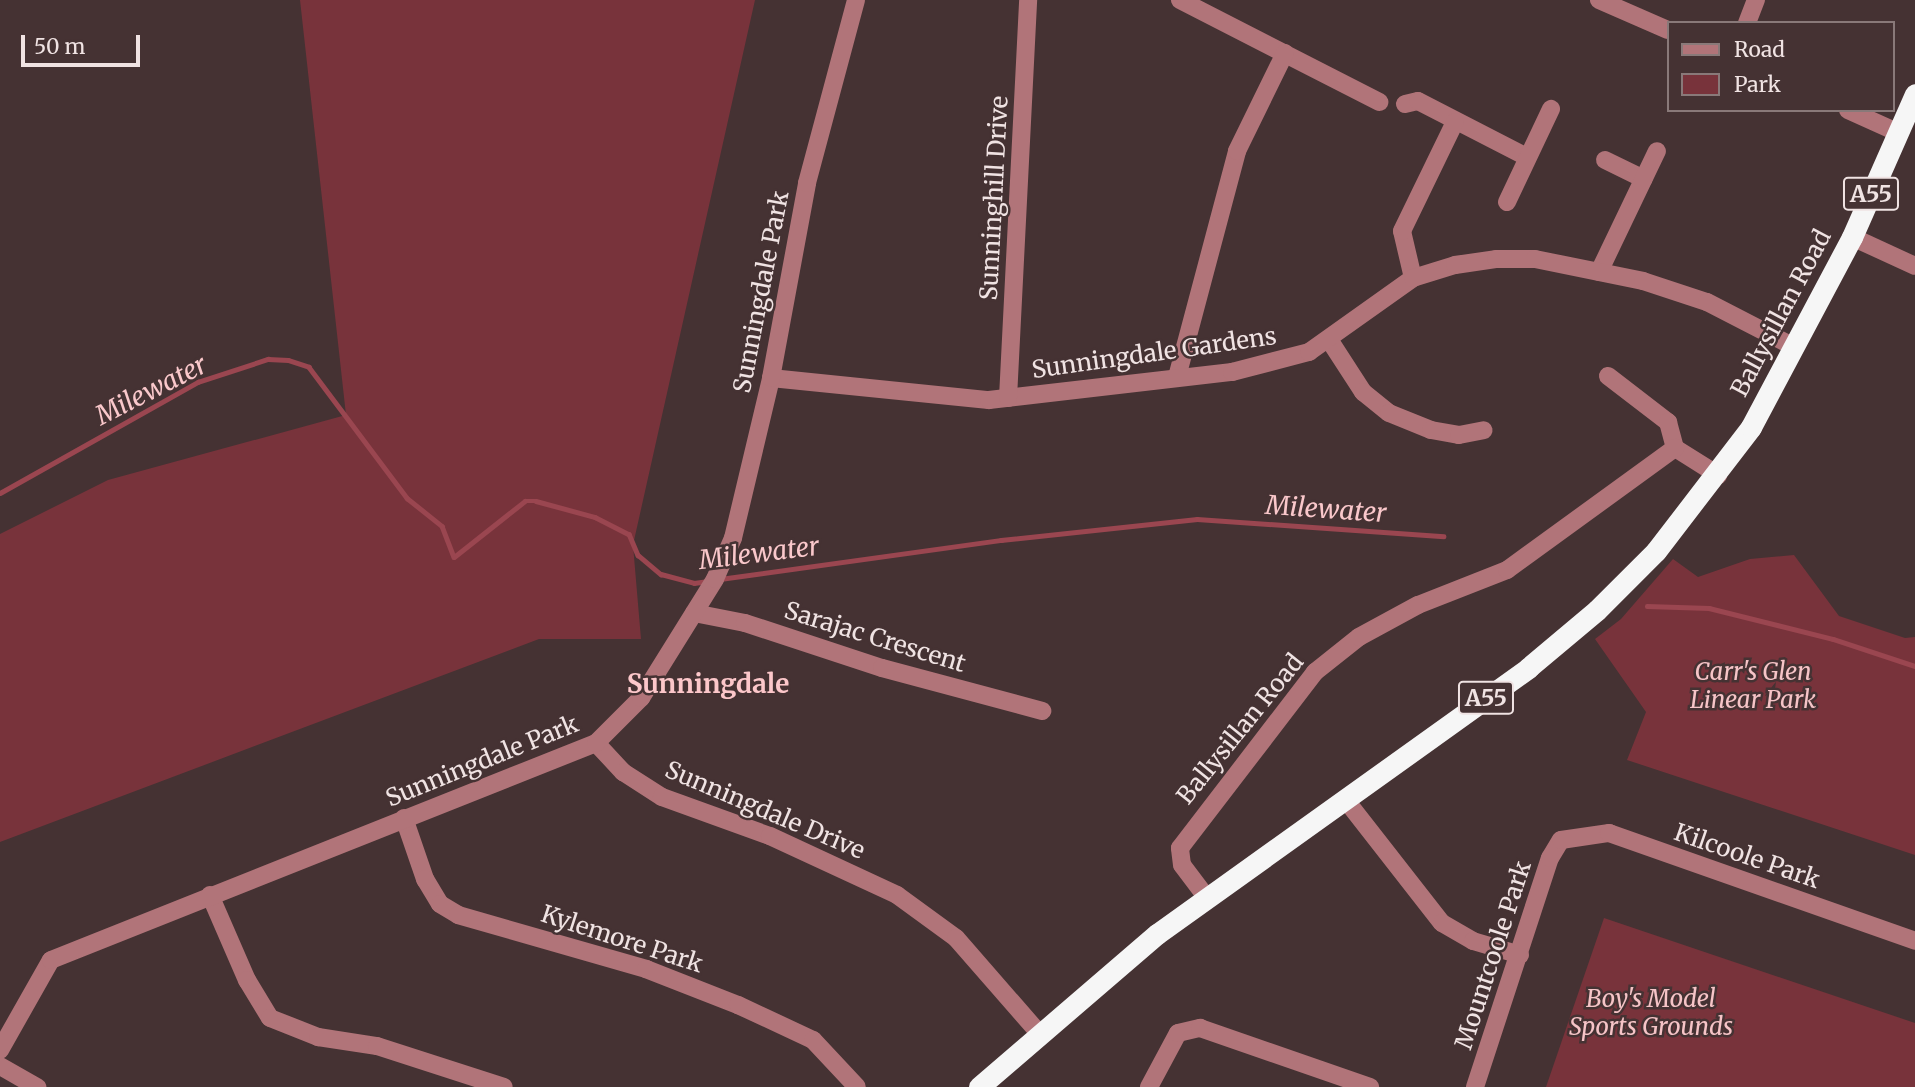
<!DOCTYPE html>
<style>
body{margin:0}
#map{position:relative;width:1915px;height:1087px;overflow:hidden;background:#453233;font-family:Merriweather,serif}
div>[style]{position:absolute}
.green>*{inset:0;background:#78333b}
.stream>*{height:4.5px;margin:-2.25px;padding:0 2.25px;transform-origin:2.25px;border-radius:2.25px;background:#9a4650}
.minor>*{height:18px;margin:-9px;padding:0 9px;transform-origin:9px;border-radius:9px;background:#b17479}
.highway>*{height:21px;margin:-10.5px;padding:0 10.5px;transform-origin:10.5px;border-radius:10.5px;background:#f6f6f6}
span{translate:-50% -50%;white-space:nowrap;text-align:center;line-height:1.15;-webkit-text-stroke:5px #453233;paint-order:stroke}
.shield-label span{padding:2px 5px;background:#453233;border:2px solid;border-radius:5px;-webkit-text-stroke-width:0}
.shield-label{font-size:23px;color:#f0e3e3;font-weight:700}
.street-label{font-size:24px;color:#f0e3e3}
.park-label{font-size:24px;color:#f6c4c7;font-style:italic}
.water-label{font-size:26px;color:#fac8cb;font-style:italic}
.neighbourhood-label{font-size:26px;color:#fcc7ca;font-weight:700}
.legend{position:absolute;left:1667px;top:21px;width:228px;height:91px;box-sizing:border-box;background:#453233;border:2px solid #897979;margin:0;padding:9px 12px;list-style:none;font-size:21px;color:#f0e3e3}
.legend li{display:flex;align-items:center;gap:14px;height:35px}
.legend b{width:35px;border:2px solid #897979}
.scale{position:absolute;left:21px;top:35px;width:119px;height:32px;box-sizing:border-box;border:4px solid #f0e3e3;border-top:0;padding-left:9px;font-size:21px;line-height:24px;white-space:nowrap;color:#f0e3e3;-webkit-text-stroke:5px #453233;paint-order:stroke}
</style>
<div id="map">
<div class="green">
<i style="clip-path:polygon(300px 0,755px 0,633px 545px,641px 639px,539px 639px,0 842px,0 534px,108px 480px,346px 415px)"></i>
<i style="clip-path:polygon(1794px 555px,1839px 616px,1905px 638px,1915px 637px,1915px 855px,1627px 760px,1646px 712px,1595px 639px,1621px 619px,1673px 559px,1698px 577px,1750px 559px)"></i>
<i style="clip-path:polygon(1604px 918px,1915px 1023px,1915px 1087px,1546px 1087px)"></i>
</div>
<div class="stream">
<i style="left:0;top:493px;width:227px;rotate:-29.3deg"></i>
<i style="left:198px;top:382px;width:74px;rotate:-18.2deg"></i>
<i style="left:268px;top:359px;width:20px;rotate:3deg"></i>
<i style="left:288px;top:360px;width:22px;rotate:18deg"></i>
<i style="left:309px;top:367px;width:164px;rotate:53.2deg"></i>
<i style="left:407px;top:498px;width:45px;rotate:38.7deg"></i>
<i style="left:442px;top:526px;width:33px;rotate:69deg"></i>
<i style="left:454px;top:557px;width:90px;rotate:-38.3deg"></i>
<i style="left:525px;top:501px;width:11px"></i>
<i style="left:536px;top:501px;width:61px;rotate:15.2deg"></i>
<i style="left:595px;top:517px;width:38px;rotate:27deg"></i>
<i style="left:629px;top:534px;width:23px;rotate:67deg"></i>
<i style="left:638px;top:555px;width:30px;rotate:40deg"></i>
<i style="left:661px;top:574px;width:34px;rotate:15deg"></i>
<i style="left:694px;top:583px;width:14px;rotate:-8deg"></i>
<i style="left:720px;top:579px;width:284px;rotate:-7.9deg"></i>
<i style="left:1001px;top:540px;width:197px;rotate:-6.1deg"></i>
<i style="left:1197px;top:519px;width:247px;rotate:4deg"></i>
<i style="left:1647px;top:606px;width:62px;rotate:1.8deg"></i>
<i style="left:1709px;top:608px;width:128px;rotate:14deg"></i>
<i style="left:1833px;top:639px;width:86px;rotate:18.2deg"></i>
</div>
<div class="minor">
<i style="left:1180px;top:0;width:224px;rotate:27.1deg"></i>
<i style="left:1599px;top:0;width:75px;rotate:23.5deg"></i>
<i style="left:1747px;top:23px;width:25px;rotate:-69deg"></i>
<i style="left:1405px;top:104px;width:13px;rotate:-13deg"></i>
<i style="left:1418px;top:101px;width:123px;rotate:27.2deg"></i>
<i style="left:1848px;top:110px;width:56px;rotate:24.3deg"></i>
<i style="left:1605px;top:160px;width:43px;rotate:26deg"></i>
<i style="left:1507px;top:202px;width:103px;rotate:-64.7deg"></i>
<i style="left:1852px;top:237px;width:69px;rotate:24.7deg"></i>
<i style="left:1599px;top:272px;width:134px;rotate:-64.4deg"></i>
<i style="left:1413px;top:278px;width:48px;rotate:-103.2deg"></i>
<i style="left:1402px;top:231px;width:121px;rotate:-64.1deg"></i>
<i style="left:1330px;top:341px;width:61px;rotate:57.1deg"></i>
<i style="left:1363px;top:392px;width:33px;rotate:39deg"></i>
<i style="left:1389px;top:413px;width:45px;rotate:22deg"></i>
<i style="left:1431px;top:430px;width:28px;rotate:10deg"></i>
<i style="left:1459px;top:435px;width:25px;rotate:-11deg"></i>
<i style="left:1608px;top:376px;width:76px;rotate:37.5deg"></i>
<i style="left:1668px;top:422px;width:27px;rotate:75deg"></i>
<i style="left:1177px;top:377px;width:234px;rotate:-75.1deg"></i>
<i style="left:1237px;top:151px;width:109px;rotate:-63.9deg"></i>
<i style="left:771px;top:378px;width:219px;rotate:5.8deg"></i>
<i style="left:989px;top:400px;width:245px;rotate:-6.6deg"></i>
<i style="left:1232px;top:372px;width:80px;rotate:-14.6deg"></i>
<i style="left:1309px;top:352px;width:128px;rotate:-35.4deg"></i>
<i style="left:1413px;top:278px;width:44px;rotate:-17.2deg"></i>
<i style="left:1455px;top:265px;width:41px;rotate:-8.3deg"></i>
<i style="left:1496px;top:259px;width:39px"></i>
<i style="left:1535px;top:259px;width:110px;rotate:11.5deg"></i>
<i style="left:1643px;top:281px;width:67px;rotate:18.2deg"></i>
<i style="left:1707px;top:302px;width:98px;rotate:27.3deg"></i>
<i style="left:1008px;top:398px;width:399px;rotate:-87.1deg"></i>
<i style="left:1675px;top:448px;width:51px;rotate:32.1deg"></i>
<i style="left:694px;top:613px;width:52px;rotate:11.1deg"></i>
<i style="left:745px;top:623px;width:144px;rotate:18.2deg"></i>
<i style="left:882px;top:668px;width:166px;rotate:15deg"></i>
<i style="left:596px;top:743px;width:40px;rotate:47deg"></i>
<i style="left:623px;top:772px;width:46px;rotate:32.7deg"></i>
<i style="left:662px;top:797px;width:115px;rotate:19.9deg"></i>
<i style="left:770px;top:836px;width:140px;rotate:24.9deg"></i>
<i style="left:897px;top:895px;width:73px;rotate:36.1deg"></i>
<i style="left:956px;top:938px;width:126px;rotate:48.9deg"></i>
<i style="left:1345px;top:799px;width:157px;rotate:52deg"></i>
<i style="left:1442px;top:923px;width:36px;rotate:30deg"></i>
<i style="left:1473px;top:941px;width:49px;rotate:16.6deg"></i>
<i style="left:404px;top:818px;width:65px;rotate:71deg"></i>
<i style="left:425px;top:879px;width:29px;rotate:59deg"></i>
<i style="left:440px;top:904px;width:21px;rotate:31deg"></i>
<i style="left:458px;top:915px;width:196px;rotate:16deg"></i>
<i style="left:646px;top:969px;width:99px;rotate:21.4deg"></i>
<i style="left:738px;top:1005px;width:83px;rotate:25deg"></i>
<i style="left:813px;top:1040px;width:64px;rotate:46.9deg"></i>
<i style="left:210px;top:895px;width:93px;rotate:66.5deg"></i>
<i style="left:247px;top:980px;width:44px;rotate:58.8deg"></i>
<i style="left:270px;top:1018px;width:52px;rotate:21.6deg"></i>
<i style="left:318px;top:1037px;width:60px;rotate:8.7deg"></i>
<i style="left:377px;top:1046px;width:133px;rotate:17.9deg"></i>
<i style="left:1207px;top:898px;width:41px;rotate:-127.1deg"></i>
<i style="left:1182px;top:865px;width:17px;rotate:-97deg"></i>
<i style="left:1180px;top:848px;width:222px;rotate:-52.5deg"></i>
<i style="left:1315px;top:672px;width:56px;rotate:-38.5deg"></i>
<i style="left:1359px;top:637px;width:67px;rotate:-28.5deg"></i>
<i style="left:1418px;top:605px;width:96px;rotate:-21.5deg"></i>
<i style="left:1507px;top:570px;width:208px;rotate:-36deg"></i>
<i style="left:0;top:1050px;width:103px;rotate:-60.5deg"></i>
<i style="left:51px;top:960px;width:587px;rotate:-21.71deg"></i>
<i style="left:596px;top:743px;width:64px;rotate:-45deg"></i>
<i style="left:641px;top:698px;width:140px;rotate:-58.1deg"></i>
<i style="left:715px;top:579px;width:45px;rotate:-66.3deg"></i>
<i style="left:733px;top:538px;width:164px;rotate:-76.6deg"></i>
<i style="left:771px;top:378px;width:198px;rotate:-79.5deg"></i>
<i style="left:807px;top:183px;width:189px;rotate:-75deg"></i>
<i style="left:0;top:1066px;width:43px;rotate:29.6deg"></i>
<i style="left:1149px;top:1087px;width:61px;rotate:-61.8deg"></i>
<i style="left:1178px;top:1033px;width:23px;rotate:-13deg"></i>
<i style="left:1200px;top:1028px;width:180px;rotate:19.1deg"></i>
<i style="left:1475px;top:1087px;width:241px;rotate:-71.9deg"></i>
<i style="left:1550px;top:858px;width:21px;rotate:-59deg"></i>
<i style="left:1561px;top:840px;width:49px;rotate:-8.3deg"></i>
<i style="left:1609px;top:833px;width:324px;rotate:19.4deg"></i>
</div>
<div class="highway">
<i style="left:979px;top:1087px;width:235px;rotate:-40.7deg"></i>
<i style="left:1157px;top:934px;width:457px;rotate:-35.6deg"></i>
<i style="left:1528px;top:668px;width:90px;rotate:-40deg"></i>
<i style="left:1597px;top:610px;width:83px;rotate:-45deg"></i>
<i style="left:1656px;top:551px;width:156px;rotate:-52.5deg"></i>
<i style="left:1751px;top:427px;width:215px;rotate:-62deg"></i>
<i style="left:1852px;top:237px;width:156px;rotate:-66.2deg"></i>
</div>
<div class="shield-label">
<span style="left:1871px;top:194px">A55</span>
<span style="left:1486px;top:698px">A55</span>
</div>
<div class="street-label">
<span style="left:994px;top:198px;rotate:-87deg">Sunninghill Drive</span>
<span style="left:761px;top:292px;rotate:-79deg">Sunningdale Park</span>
<span style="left:1781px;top:313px;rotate:-62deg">Ballysillan Road</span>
<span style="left:1154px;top:353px;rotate:-8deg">Sunningdale Gardens</span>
<span style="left:875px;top:637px;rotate:17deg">Sarajac Crescent</span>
<span style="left:1240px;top:729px;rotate:-51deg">Ballysillan Road</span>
<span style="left:482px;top:761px;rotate:-22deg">Sunningdale Park</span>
<span style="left:765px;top:810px;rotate:23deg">Sunningdale Drive</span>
<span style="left:1747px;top:856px;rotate:19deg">Kilcoole Park</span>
<span style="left:622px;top:939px;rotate:18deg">Kylemore Park</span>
<span style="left:1493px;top:955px;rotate:-72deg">Mountcoole Park</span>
</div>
<div class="park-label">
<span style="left:1753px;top:686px">Carr's Glen<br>Linear Park</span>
<span style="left:1651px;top:1013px">Boy's Model<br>Sports Grounds</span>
</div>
<div class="water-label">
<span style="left:151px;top:390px;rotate:-27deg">Milewater</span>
<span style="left:1326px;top:509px;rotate:4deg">Milewater</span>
<span style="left:759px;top:553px;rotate:-7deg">Milewater</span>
</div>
<div class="neighbourhood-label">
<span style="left:708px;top:684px">Sunningdale</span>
</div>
<ul class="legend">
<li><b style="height:9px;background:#b17479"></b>Road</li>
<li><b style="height:19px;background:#78333b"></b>Park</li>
</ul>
<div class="scale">50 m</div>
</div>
